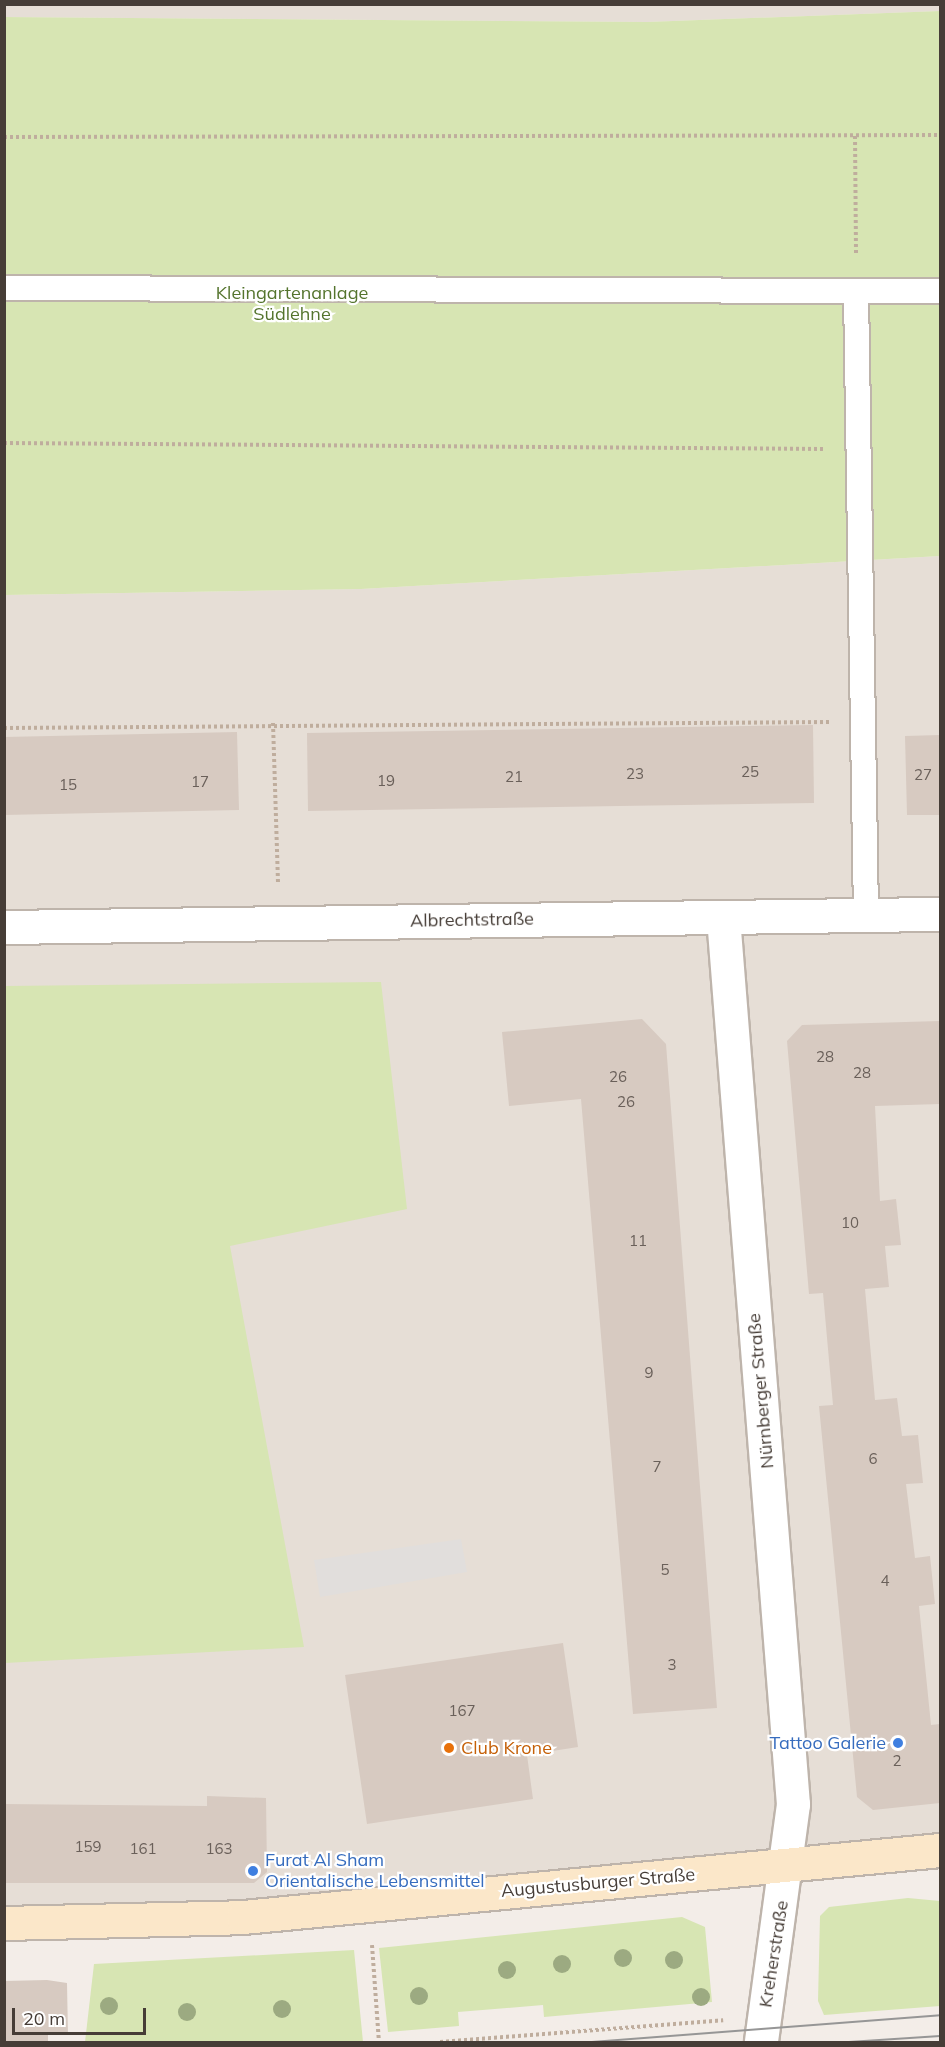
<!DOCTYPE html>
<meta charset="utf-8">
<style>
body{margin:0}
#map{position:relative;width:945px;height:2047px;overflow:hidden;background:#f3ede8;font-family:Mulish,sans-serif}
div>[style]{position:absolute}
.residential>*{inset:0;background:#e6ded6}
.green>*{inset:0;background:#d7e5b3}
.parking>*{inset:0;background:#e1dedc}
.building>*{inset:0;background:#d7cac1}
.path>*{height:4px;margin-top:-2px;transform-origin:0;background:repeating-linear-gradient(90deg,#bfad9d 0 3px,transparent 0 6px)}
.roads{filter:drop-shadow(2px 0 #beb4ab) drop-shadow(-2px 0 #beb4ab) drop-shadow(0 2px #beb4ab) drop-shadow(0 -2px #beb4ab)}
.service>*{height:24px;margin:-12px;padding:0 12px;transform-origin:12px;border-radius:12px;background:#fff}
.minor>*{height:33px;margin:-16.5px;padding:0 16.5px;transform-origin:16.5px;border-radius:16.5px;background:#fff}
.secondary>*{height:33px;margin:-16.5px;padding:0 16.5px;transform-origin:16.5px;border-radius:16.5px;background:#fbe7c9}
.tram>*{height:1.5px;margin:-0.75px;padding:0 0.75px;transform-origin:0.75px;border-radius:0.75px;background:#969696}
.trees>*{width:18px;height:18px;margin:-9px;border-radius:50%;background:#9caa81}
.dots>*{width:16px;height:16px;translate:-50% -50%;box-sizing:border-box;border:3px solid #fff;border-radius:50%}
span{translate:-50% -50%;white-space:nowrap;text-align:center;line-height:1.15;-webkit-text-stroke:4.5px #fff;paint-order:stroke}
.number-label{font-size:15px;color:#6a605a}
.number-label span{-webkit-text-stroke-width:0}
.park-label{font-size:18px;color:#54742d}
.street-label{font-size:18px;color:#463d37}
.shop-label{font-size:18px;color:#366cbe}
.right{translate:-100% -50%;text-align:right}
.left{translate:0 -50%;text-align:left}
.food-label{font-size:18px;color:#c56008}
.frame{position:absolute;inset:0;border:6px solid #463d37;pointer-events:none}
.scale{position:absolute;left:12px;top:2008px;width:134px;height:27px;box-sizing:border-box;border:3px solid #463d37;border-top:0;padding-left:8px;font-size:18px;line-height:21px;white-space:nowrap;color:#463d37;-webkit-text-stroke:4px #fff;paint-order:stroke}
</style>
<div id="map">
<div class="residential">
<i style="clip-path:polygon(5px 4px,940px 5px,940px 11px,647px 22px,5px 17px)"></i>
<i style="clip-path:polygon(940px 556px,940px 1838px,98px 1914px,5px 1910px,5px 595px,361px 589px)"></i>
</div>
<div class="green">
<i style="clip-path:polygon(940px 11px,940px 556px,361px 589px,5px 595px,4px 17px,647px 22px)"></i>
<i style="clip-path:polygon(381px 982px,407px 1209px,230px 1246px,304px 1647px,5px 1663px,5px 986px)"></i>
<i style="clip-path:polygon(908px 1898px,940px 1901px,940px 2006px,824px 2015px,818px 2001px,820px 1916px,829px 1907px)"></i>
<i style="clip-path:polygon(682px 1917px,705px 1927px,712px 2002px,544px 2017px,543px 2005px,458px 2012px,459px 2026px,388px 2032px,379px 1948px)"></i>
<i style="clip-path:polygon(354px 1950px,363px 2042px,85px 2042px,94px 1964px)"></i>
</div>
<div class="parking">
<i style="clip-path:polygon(461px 1539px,467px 1572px,320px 1597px,314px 1560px)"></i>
</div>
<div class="building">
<i style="clip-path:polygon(813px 725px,814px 803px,308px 811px,307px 733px)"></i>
<i style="clip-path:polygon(237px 732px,239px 810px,4px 815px,4px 737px)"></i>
<i style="clip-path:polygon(940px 735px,940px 815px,907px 815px,905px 736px)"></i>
<i style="clip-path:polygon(642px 1019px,666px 1044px,717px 1708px,633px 1714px,581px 1099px,509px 1106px,502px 1032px)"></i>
<i style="clip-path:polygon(940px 1021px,940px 1104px,875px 1106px,880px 1201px,896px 1199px,901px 1245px,885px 1246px,889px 1287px,865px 1289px,875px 1400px,897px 1398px,902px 1436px,918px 1435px,923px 1483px,906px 1484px,915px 1558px,930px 1556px,935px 1604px,919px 1606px,931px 1725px,940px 1724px,940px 1803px,873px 1810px,857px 1797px,819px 1406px,833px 1405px,823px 1293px,809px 1294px,787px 1041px,802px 1025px)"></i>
<i style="clip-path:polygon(563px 1643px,578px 1747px,527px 1755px,533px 1799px,367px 1824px,345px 1675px)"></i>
<i style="clip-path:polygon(207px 1796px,266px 1798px,267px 1872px,254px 1883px,4px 1883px,4px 1804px,207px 1806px)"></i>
<i style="clip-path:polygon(47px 1980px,67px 1983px,68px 2035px,48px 2035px,48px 2043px,4px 2043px,4px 1981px)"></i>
</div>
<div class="path">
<i style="left:855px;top:136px;width:119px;rotate:89.5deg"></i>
<i style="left:4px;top:137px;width:936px;rotate:-0.12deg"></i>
<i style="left:4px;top:443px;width:819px;rotate:0.42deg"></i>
<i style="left:273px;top:723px;width:160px;rotate:88.2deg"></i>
<i style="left:4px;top:728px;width:825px;rotate:-0.42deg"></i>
<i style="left:372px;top:1945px;width:97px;rotate:85.9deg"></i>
<i style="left:440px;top:2042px;width:284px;rotate:-4.4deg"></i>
</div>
<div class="roads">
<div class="service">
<i style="left:4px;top:288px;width:852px;rotate:0.2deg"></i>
<i style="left:866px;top:915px;width:624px;rotate:-90.92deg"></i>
<i style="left:856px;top:291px;width:84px"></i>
</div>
<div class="minor">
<i style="left:723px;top:917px;width:890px;rotate:85.49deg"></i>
<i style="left:793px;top:1804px;width:240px;rotate:97.7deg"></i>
<i style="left:4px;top:927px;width:936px;rotate:-0.8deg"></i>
</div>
<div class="secondary">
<i style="left:4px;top:1923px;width:239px;rotate:-1.4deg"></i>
<i style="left:243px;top:1917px;width:700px;rotate:-5.49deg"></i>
</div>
</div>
<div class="tram">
<i style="left:592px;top:2042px;width:349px;rotate:-4.4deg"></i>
<i style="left:849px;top:2042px;width:91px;rotate:-3.8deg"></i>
</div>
<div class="trees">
<i style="left:623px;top:1958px"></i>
<i style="left:674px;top:1960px"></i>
<i style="left:562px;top:1964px"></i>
<i style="left:507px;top:1970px"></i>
<i style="left:419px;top:1996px"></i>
<i style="left:701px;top:1997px"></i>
<i style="left:109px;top:2006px"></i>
<i style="left:282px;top:2009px"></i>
<i style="left:187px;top:2012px"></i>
</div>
<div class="dots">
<i style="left:898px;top:1743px;background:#3f7fe0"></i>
<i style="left:449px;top:1748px;background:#e8710a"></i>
<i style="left:253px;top:1871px;background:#3f7fe0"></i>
</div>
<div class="number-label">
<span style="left:750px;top:772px">25</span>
<span style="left:635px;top:774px">23</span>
<span style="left:923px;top:775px">27</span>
<span style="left:514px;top:777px">21</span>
<span style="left:386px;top:781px">19</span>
<span style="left:200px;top:782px">17</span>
<span style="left:68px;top:785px">15</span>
<span style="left:825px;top:1057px">28</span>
<span style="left:862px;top:1073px">28</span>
<span style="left:618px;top:1077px">26</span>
<span style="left:626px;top:1102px">26</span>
<span style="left:850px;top:1223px">10</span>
<span style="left:638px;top:1241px">11</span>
<span style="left:649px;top:1373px">9</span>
<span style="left:873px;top:1459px">6</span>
<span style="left:657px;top:1467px">7</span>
<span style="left:665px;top:1570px">5</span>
<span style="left:885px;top:1581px">4</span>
<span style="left:672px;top:1665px">3</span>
<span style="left:462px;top:1711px">167</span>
<span style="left:897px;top:1761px">2</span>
<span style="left:88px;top:1847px">159</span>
<span style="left:143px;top:1849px">161</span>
<span style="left:219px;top:1849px">163</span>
</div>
<div class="park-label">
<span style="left:292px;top:304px">Kleingartenanlage<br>Südlehne</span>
</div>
<div class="street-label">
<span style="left:472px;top:920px;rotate:-1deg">Albrechtstraße</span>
<span style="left:761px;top:1391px;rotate:-95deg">Nürnberger Straße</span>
<span style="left:598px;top:1883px;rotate:-5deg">Augustusburger Straße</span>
<span style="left:774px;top:1954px;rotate:-81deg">Kreherstraße</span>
</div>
<div class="shop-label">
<span class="right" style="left:886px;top:1743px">Tattoo Galerie</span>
<span class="left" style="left:265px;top:1871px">Furat Al Sham<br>Orientalische Lebensmittel</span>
</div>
<div class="food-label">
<span class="left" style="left:461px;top:1748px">Club Krone</span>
</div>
<div class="frame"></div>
<div class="scale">20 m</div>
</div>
